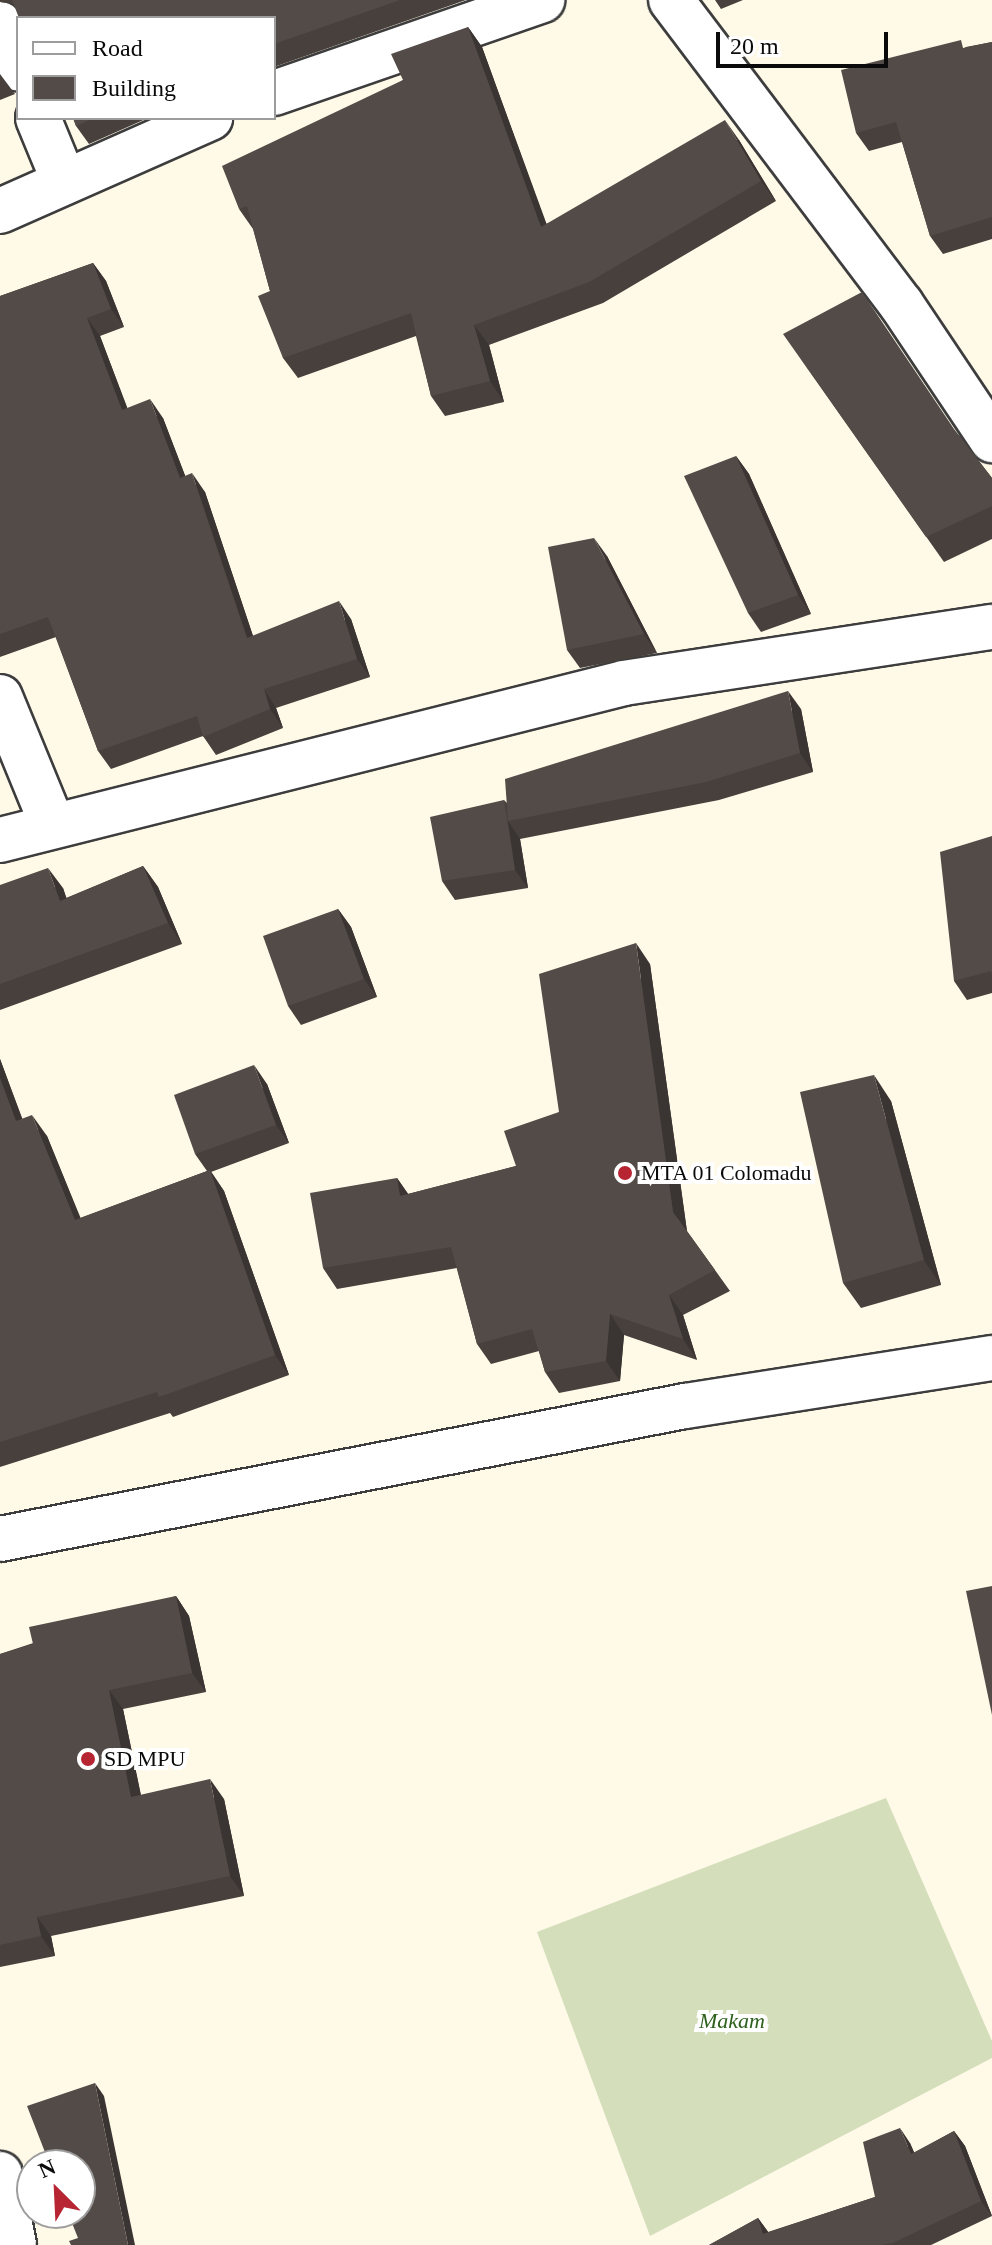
<!DOCTYPE html>
<style>
body{margin:0}
#map{position:relative;width:992px;height:2245px;overflow:hidden;background:#fff9e8;font-family:Georgia,serif}
div>[style]{position:absolute}
.cemetery>*{inset:0;background:#d5debb}
.roads{filter:drop-shadow(2px 0 #3d3d3d) drop-shadow(-2px 0 #3d3d3d) drop-shadow(0 2px #3d3d3d) drop-shadow(0 -2px #3d3d3d)}
.minor>*{height:44px;margin:-22px;padding:0 22px;transform-origin:22px;border-radius:22px;background:#fff}
.wall>*{inset:0;background:#47403d}
.shaded-wall>*{inset:0;background:#3a3432}
.building>*{inset:0;background:#534b47}
.dots>*{width:22px;height:22px;translate:-50% -50%;box-sizing:border-box;border:4px solid #fff;border-radius:50%}
span{translate:-50% -50%;white-space:nowrap;text-align:center;line-height:1.15;-webkit-text-stroke:8px #fff;paint-order:stroke}
.poi-label{font-size:22px;color:#0a0a0a}
.left{translate:0 -50%;text-align:left}
.park-label{font-size:22px;color:#2e601d;font-style:italic}
.legend{position:absolute;left:16px;top:16px;width:260px;height:104px;box-sizing:border-box;background:#fff;border:2px solid #9d9d9d;margin:0;padding:10px 14px;list-style:none;font-size:24px;color:#0a0a0a}
.legend li{display:flex;align-items:center;gap:16px;height:40px}
.legend b{width:40px;border:2px solid #9d9d9d}
.north{position:absolute;left:16px;top:2149px;width:80px;height:80px;box-sizing:border-box;background:#fff;border:2px solid #9d9d9d;border-radius:50%;rotate:336deg;font-size:22px;font-weight:700;line-height:32px;text-align:center;color:#0a0a0a}
.north::after{content:'';display:block;margin:auto;width:28px;height:36px;background:#b72533;clip-path:polygon(50% 0,100% 100%,50% 72%,0 100%)}
.scale{position:absolute;left:716px;top:32px;width:172px;height:36px;box-sizing:border-box;border:4px solid #0a0a0a;border-top:0;padding-left:10px;font-size:24px;line-height:28px;white-space:nowrap;color:#0a0a0a;-webkit-text-stroke:6px #fff;paint-order:stroke}
</style>
<div id="map">
<div class="cemetery">
<i style="clip-path:polygon(886px 1798px,992px 2041px,992px 2058px,650px 2236px,537px 1932px)"></i>
</div>
<div class="roads">
<div class="minor">
<i style="left:671px;top:0;width:381px;rotate:52.9deg"></i>
<i style="left:901px;top:304px;width:164px;rotate:56.2deg"></i>
<i style="left:0;top:24px;width:48px;rotate:68.2deg"></i>
<i style="left:274px;top:93px;width:284px;rotate:-19.1deg"></i>
<i style="left:38px;top:118px;width:68px;rotate:67.6deg"></i>
<i style="left:0;top:211px;width:230px;rotate:-23.9deg"></i>
<i style="left:0;top:697px;width:139px;rotate:67.7deg"></i>
<i style="left:0;top:840px;width:643px;rotate:-14.12deg"></i>
<i style="left:624px;top:683px;width:372px;rotate:-8.7deg"></i>
<i style="left:0;top:1539px;width:698px;rotate:-10.99deg"></i>
<i style="left:685px;top:1406px;width:311px;rotate:-8.9deg"></i>
<i style="left:0;top:2174px;width:72px;rotate:78.8deg"></i>
</div>
</div>
<div class="wall">
<i style="clip-path:polygon(0 0,466px 0,274px 67px,274px 18px,13px 4px,0 2px)"></i>
<i style="clip-path:polygon(715px 0,743px 0,721px 9px)"></i>
<i style="clip-path:polygon(468px 27px,482px 47px,546px 224px,739px 140px,776px 201px,603px 303px,489px 345px,504px 402px,445px 416px,431px 396px,416px 336px,298px 378px,283px 358px,270px 291px,253px 229px,239px 209px,403px 80px)"></i>
<i style="clip-path:polygon(992px 42px,992px 239px,943px 254px,930px 236px,902px 142px,869px 151px,856px 133px,966px 47px)"></i>
<i style="clip-path:polygon(0 74px,15px 94px,0 100px)"></i>
<i style="clip-path:polygon(73px 118px,148px 118px,89px 144px,76px 126px)"></i>
<i style="clip-path:polygon(93px 263px,106px 281px,124px 327px,100px 336px,127px 408px,163px 418px,185px 476px,205px 492px,253px 636px,351px 619px,370px 677px,276px 708px,283px 728px,216px 755px,203px 736px,111px 769px,98px 751px,56px 637px,0 657px,0 296px)"></i>
<i style="clip-path:polygon(801px 359px,959px 435px,992px 478px,992px 539px,944px 562px)"></i>
<i style="clip-path:polygon(736px 456px,749px 474px,811px 614px,761px 632px,748px 613px)"></i>
<i style="clip-path:polygon(607px 556px,657px 653px,580px 668px,567px 650px)"></i>
<i style="clip-path:polygon(801px 709px,813px 772px,719px 800px,520px 839px,528px 888px,455px 900px,442px 881px,504px 800px,507px 803px)"></i>
<i style="clip-path:polygon(992px 836px,992px 993px,967px 1000px,954px 981px)"></i>
<i style="clip-path:polygon(143px 866px,158px 887px,182px 944px,0 1010px,0 885px,63px 888px,66px 898px)"></i>
<i style="clip-path:polygon(338px 909px,351px 927px,377px 997px,301px 1025px,288px 1006px)"></i>
<i style="clip-path:polygon(650px 964px,687px 1231px,730px 1291px,683px 1315px,697px 1360px,624px 1335px,620px 1381px,559px 1393px,545px 1372px,539px 1351px,491px 1364px,477px 1344px,457px 1268px,337px 1289px,323px 1268px,397px 1178px,408px 1194px,516px 1166px,559px 1112px)"></i>
<i style="clip-path:polygon(0 1059px,22px 1119px,47px 1136px,80px 1218px,207px 1171px,195px 1154px,267px 1084px,289px 1143px,211px 1172px,224px 1191px,289px 1375px,173px 1417px,170px 1413px,0 1467px)"></i>
<i style="clip-path:polygon(891px 1101px,941px 1285px,861px 1308px,843px 1283px)"></i>
<i style="clip-path:polygon(176px 1596px,189px 1616px,206px 1692px,123px 1709px,141px 1795px,224px 1799px,244px 1896px,51px 1936px,55px 1956px,0 1967px,0 1654px)"></i>
<i style="clip-path:polygon(954px 2131px,965px 2146px,992px 2216px,931px 2245px,709px 2245px,758px 2218px,768px 2232px,875px 2197px,910px 2143px,914px 2153px)"></i>
</div>
<div class="shaded-wall">
<i style="clip-path:polygon(468px 27px,482px 47px,555px 247px,541px 227px)"></i>
<i style="clip-path:polygon(725px 120px,739px 140px,776px 201px,761px 181px)"></i>
<i style="clip-path:polygon(93px 263px,106px 281px,124px 327px,111px 309px)"></i>
<i style="clip-path:polygon(87px 318px,100px 336px,135px 428px,122px 410px)"></i>
<i style="clip-path:polygon(474px 325px,489px 345px,504px 402px,490px 381px)"></i>
<i style="clip-path:polygon(150px 399px,163px 418px,193px 496px,180px 478px)"></i>
<i style="clip-path:polygon(736px 456px,749px 474px,811px 614px,798px 595px)"></i>
<i style="clip-path:polygon(192px 473px,205px 492px,260px 657px,247px 638px)"></i>
<i style="clip-path:polygon(594px 538px,607px 556px,657px 653px,644px 634px)"></i>
<i style="clip-path:polygon(339px 601px,351px 619px,370px 677px,357px 659px)"></i>
<i style="clip-path:polygon(264px 689px,276px 708px,283px 728px,270px 709px)"></i>
<i style="clip-path:polygon(788px 691px,801px 709px,813px 772px,800px 753px)"></i>
<i style="clip-path:polygon(508px 821px,520px 839px,528px 888px,515px 870px)"></i>
<i style="clip-path:polygon(143px 866px,158px 887px,182px 944px,168px 923px)"></i>
<i style="clip-path:polygon(48px 868px,63px 888px,75px 922px,60px 901px)"></i>
<i style="clip-path:polygon(338px 909px,351px 927px,377px 997px,364px 979px)"></i>
<i style="clip-path:polygon(636px 943px,650px 964px,687px 1232px,673px 1212px)"></i>
<i style="clip-path:polygon(0 1059px,31px 1142px,16px 1121px,0 1078px)"></i>
<i style="clip-path:polygon(254px 1065px,267px 1084px,289px 1143px,276px 1125px)"></i>
<i style="clip-path:polygon(874px 1075px,891px 1101px,941px 1285px,924px 1260px)"></i>
<i style="clip-path:polygon(32px 1115px,47px 1136px,90px 1241px,75px 1220px)"></i>
<i style="clip-path:polygon(210px 1170px,224px 1191px,289px 1375px,275px 1355px)"></i>
<i style="clip-path:polygon(397px 1178px,411px 1198px,400px 1196px)"></i>
<i style="clip-path:polygon(669px 1295px,683px 1315px,697px 1360px,683px 1339px)"></i>
<i style="clip-path:polygon(610px 1314px,624px 1335px,620px 1381px,606px 1361px)"></i>
<i style="clip-path:polygon(176px 1596px,189px 1616px,206px 1692px,192px 1673px)"></i>
<i style="clip-path:polygon(109px 1690px,123px 1709px,145px 1816px,131px 1797px)"></i>
<i style="clip-path:polygon(210px 1779px,224px 1799px,244px 1896px,230px 1876px)"></i>
<i style="clip-path:polygon(37px 1917px,51px 1936px,55px 1956px,41px 1936px)"></i>
<i style="clip-path:polygon(95px 2083px,104px 2096px,135px 2245px,128px 2245px)"></i>
<i style="clip-path:polygon(900px 2128px,910px 2143px,922px 2170px,911px 2154px)"></i>
<i style="clip-path:polygon(954px 2131px,965px 2146px,992px 2216px,981px 2201px)"></i>
<i style="clip-path:polygon(758px 2218px,769px 2233px,763px 2234px)"></i>
</div>
<div class="building">
<i style="clip-path:polygon(12px 0,400px 0,274px 44px,274px 18px,19px 18px)"></i>
<i style="clip-path:polygon(468px 27px,541px 227px,725px 120px,761px 181px,589px 282px,474px 325px,490px 381px,431px 396px,411px 313px,283px 358px,258px 296px,270px 291px,247px 206px,239px 209px,222px 166px,403px 80px,391px 54px)"></i>
<i style="clip-path:polygon(961px 40px,963px 48px,992px 42px,992px 217px,930px 236px,896px 122px,856px 133px,841px 70px)"></i>
<i style="clip-path:polygon(73px 118px,94px 118px,76px 126px)"></i>
<i style="clip-path:polygon(93px 263px,111px 309px,87px 318px,122px 410px,150px 399px,180px 478px,192px 473px,247px 638px,339px 601px,357px 659px,264px 689px,270px 709px,203px 737px,197px 716px,98px 751px,48px 617px,0 634px,0 296px)"></i>
<i style="clip-path:polygon(862px 292px,954px 429px,992px 478px,992px 506px,926px 537px,783px 334px)"></i>
<i style="clip-path:polygon(736px 456px,798px 595px,748px 613px,684px 476px)"></i>
<i style="clip-path:polygon(594px 538px,644px 634px,567px 650px,548px 547px)"></i>
<i style="clip-path:polygon(788px 691px,800px 753px,706px 782px,508px 821px,505px 779px)"></i>
<i style="clip-path:polygon(504px 800px,515px 870px,442px 881px,430px 817px)"></i>
<i style="clip-path:polygon(992px 836px,992px 975px,991px 971px,954px 981px,940px 852px)"></i>
<i style="clip-path:polygon(143px 866px,168px 923px,0 984px,0 885px,48px 868px,60px 901px)"></i>
<i style="clip-path:polygon(338px 909px,364px 979px,288px 1006px,263px 936px)"></i>
<i style="clip-path:polygon(636px 943px,673px 1212px,715px 1270px,669px 1295px,683px 1339px,610px 1314px,606px 1361px,545px 1372px,532px 1329px,477px 1344px,451px 1247px,323px 1268px,310px 1193px,397px 1178px,400px 1196px,516px 1166px,504px 1131px,559px 1112px,539px 974px)"></i>
<i style="clip-path:polygon(254px 1065px,276px 1125px,195px 1154px,174px 1095px)"></i>
<i style="clip-path:polygon(874px 1075px,924px 1260px,843px 1283px,800px 1092px)"></i>
<i style="clip-path:polygon(0 1078px,16px 1121px,32px 1115px,75px 1220px,210px 1170px,275px 1355px,159px 1397px,157px 1392px,0 1442px)"></i>
<i style="clip-path:polygon(992px 1586px,992px 1715px,966px 1591px)"></i>
<i style="clip-path:polygon(176px 1596px,192px 1673px,109px 1690px,131px 1797px,210px 1779px,230px 1876px,37px 1917px,41px 1936px,0 1945px,0 1654px,33px 1644px,29px 1627px)"></i>
<i style="clip-path:polygon(95px 2083px,128px 2245px,71px 2245px,69px 2241px,78px 2238px,68px 2213px,80px 2213px,80px 2165px,50px 2165px,27px 2106px)"></i>
<i style="clip-path:polygon(900px 2128px,911px 2154px,954px 2131px,981px 2201px,893px 2243px,881px 2245px,709px 2245px,758px 2218px,763px 2234px,875px 2197px,863px 2142px)"></i>
</div>
<div class="dots">
<i style="left:625px;top:1173px;background:#b72533"></i>
<i style="left:88px;top:1759px;background:#b72533"></i>
</div>
<div class="poi-label">
<span class="left" style="left:641px;top:1173px">MTA 01 Colomadu</span>
<span class="left" style="left:104px;top:1759px">SD MPU</span>
</div>
<div class="park-label">
<span style="left:732px;top:2021px">Makam</span>
</div>
<ul class="legend">
<li><b style="height:10px;background:#fff"></b>Road</li>
<li><b style="height:22px;background:#534b47"></b>Building</li>
</ul>
<div class="north">N</div>
<div class="scale">20 m</div>
</div>
